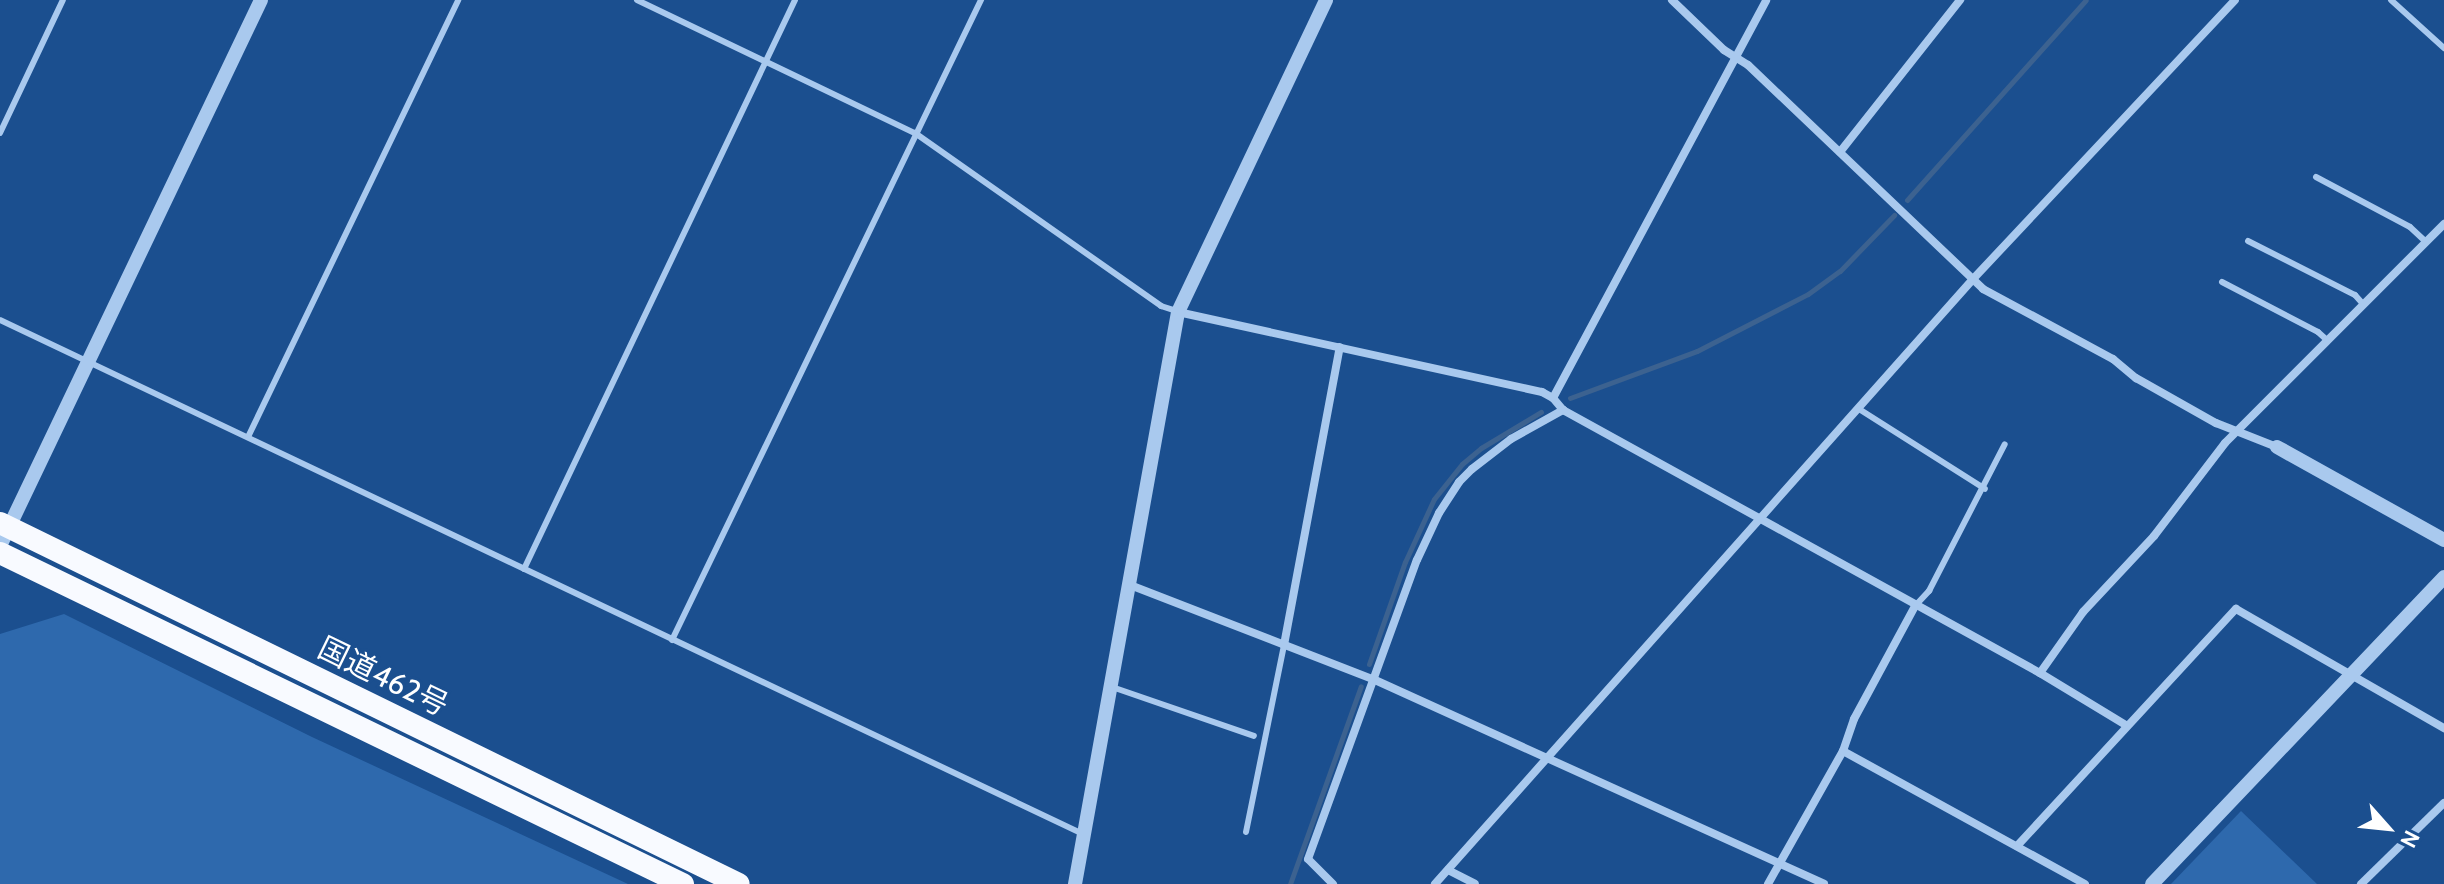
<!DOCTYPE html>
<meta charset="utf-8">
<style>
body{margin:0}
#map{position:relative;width:2444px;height:884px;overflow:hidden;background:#1b4f8f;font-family:Cabin,"Noto Sans JP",sans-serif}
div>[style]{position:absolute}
.green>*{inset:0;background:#2e69ad}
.stream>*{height:5px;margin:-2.5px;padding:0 2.5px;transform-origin:2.5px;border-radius:2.5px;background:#3c6290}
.service>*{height:6px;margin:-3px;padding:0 3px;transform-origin:3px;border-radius:3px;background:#a9c9ee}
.minor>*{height:8px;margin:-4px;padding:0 4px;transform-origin:4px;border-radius:4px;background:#a9c9ee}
.tertiary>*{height:14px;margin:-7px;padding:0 7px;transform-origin:7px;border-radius:7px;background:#a9c9ee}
.trunk>*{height:22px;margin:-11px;padding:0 11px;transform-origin:11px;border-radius:11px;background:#f8faff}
span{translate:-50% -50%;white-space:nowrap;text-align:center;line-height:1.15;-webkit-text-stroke:6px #1b4f8f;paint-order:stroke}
.street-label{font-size:30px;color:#fff}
.north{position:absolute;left:2348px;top:788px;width:80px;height:80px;-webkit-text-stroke:6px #1b4f8f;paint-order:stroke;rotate:117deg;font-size:22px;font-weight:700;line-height:32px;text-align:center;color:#fff}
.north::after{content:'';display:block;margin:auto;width:28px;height:36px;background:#fff;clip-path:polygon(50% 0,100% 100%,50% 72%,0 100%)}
</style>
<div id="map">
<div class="green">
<i style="clip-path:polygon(64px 614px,312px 737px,628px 884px,0 884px,0 634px)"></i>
<i style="clip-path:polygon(2241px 811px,2317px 884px,2171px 884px)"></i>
</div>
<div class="stream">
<i style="left:1907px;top:200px;width:268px;rotate:-48.2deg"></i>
<i style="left:1570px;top:398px;width:135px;rotate:-20.3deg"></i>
<i style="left:1697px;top:351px;width:125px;rotate:-27.2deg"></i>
<i style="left:1808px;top:294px;width:39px;rotate:-36deg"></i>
<i style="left:1840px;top:271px;width:78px;rotate:-46deg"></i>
<i style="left:1369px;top:664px;width:108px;rotate:-70.6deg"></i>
<i style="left:1405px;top:562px;width:69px;rotate:-65.3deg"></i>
<i style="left:1434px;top:499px;width:45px;rotate:-51.3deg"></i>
<i style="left:1462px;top:464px;width:25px;rotate:-40deg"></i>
<i style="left:1481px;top:448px;width:70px;rotate:-31deg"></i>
<i style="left:1290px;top:884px;width:210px;rotate:-70.3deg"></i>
</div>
<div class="service">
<i style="left:637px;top:0;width:308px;rotate:25.6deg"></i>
<i style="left:915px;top:133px;width:301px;rotate:35.1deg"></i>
<i style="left:1161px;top:306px;width:16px;rotate:18deg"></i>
<i style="left:2391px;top:0;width:72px;rotate:42.2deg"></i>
<i style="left:0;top:133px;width:147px;rotate:-64.7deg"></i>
<i style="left:2316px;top:177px;width:106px;rotate:28deg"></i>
<i style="left:2410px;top:227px;width:22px;rotate:43deg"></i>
<i style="left:2248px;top:241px;width:120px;rotate:26.8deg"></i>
<i style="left:2355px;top:295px;width:12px;rotate:48deg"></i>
<i style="left:2222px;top:282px;width:108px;rotate:27.5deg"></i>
<i style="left:2318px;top:332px;width:12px;rotate:42deg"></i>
<i style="left:0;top:320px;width:1199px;rotate:25.39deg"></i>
<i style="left:1859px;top:409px;width:149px;rotate:32.4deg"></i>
<i style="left:248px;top:437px;width:485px;rotate:-64.3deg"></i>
<i style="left:524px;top:569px;width:630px;rotate:-64.53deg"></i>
<i style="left:1915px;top:606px;width:21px;rotate:-47deg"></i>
<i style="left:1929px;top:591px;width:165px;rotate:-62.7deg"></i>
<i style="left:672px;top:640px;width:711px;rotate:-64.23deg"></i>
<i style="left:1112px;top:687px;width:150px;rotate:19deg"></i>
<i style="left:1246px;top:832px;width:191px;rotate:-78.5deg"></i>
</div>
<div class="minor">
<i style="left:1672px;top:0;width:72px;rotate:43.9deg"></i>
<i style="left:1724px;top:50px;width:28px;rotate:32deg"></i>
<i style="left:1748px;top:65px;width:325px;rotate:43.6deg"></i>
<i style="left:1983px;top:289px;width:148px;rotate:28.3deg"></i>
<i style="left:2113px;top:359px;width:30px;rotate:40deg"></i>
<i style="left:2136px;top:378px;width:92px;rotate:29.4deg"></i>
<i style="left:2216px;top:423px;width:66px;rotate:21.5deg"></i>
<i style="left:1840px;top:152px;width:194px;rotate:-51.7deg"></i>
<i style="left:1178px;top:312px;width:373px;rotate:12.4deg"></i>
<i style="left:1542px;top:392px;width:13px;rotate:29deg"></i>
<i style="left:1553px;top:398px;width:16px;rotate:50deg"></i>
<i style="left:1563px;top:410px;width:545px;rotate:28.87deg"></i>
<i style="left:2040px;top:673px;width:100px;rotate:31.2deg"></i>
<i style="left:1553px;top:398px;width:451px;rotate:-61.8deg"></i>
<i style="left:1130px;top:585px;width:263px;rotate:21.2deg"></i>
<i style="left:1375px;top:680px;width:493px;rotate:24.4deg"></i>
<i style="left:1284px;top:645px;width:303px;rotate:-79.4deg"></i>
<i style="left:2040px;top:673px;width:75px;rotate:-54.8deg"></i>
<i style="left:2083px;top:612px;width:104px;rotate:-46.9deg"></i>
<i style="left:2154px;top:536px;width:117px;rotate:-52.6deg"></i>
<i style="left:2225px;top:443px;width:310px;rotate:-45deg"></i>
<i style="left:1843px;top:751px;width:276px;rotate:28.8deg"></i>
<i style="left:2017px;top:846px;width:323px;rotate:-47.3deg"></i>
<i style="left:2236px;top:609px;width:240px;rotate:29.8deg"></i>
<i style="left:1448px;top:870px;width:30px;rotate:27deg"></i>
<i style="left:1333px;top:884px;width:35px;rotate:-135deg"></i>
<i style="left:1308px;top:859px;width:318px;rotate:-70deg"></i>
<i style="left:1417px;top:560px;width:52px;rotate:-64.9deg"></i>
<i style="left:1439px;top:513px;width:37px;rotate:-57deg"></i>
<i style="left:1459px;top:482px;width:18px;rotate:-45deg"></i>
<i style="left:1472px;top:469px;width:49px;rotate:-37.6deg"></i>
<i style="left:1511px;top:439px;width:60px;rotate:-29.1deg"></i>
<i style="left:1435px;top:884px;width:811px;rotate:-48.35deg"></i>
<i style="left:1974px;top:278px;width:381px;rotate:-46.8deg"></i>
<i style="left:1768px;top:884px;width:153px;rotate:-60.6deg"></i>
<i style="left:1843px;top:751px;width:34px;rotate:-71deg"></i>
<i style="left:1854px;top:719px;width:128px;rotate:-61.6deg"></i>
<i style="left:2361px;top:884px;width:116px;rotate:-44.3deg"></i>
</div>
<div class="tertiary">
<i style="left:2277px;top:447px;width:191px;rotate:29.1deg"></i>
<i style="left:0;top:546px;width:605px;rotate:-64.45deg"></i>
<i style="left:1075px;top:884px;width:581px;rotate:-79.79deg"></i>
<i style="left:1178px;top:312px;width:345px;rotate:-64.6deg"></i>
<i style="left:2152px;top:884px;width:424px;rotate:-46.4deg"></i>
</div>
<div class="trunk">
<i style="left:0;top:523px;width:822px;rotate:26.04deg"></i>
<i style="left:0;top:553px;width:759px;rotate:25.86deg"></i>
</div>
<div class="street-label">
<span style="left:383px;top:677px;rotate:26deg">国道462号</span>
</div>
<div class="north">N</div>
</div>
